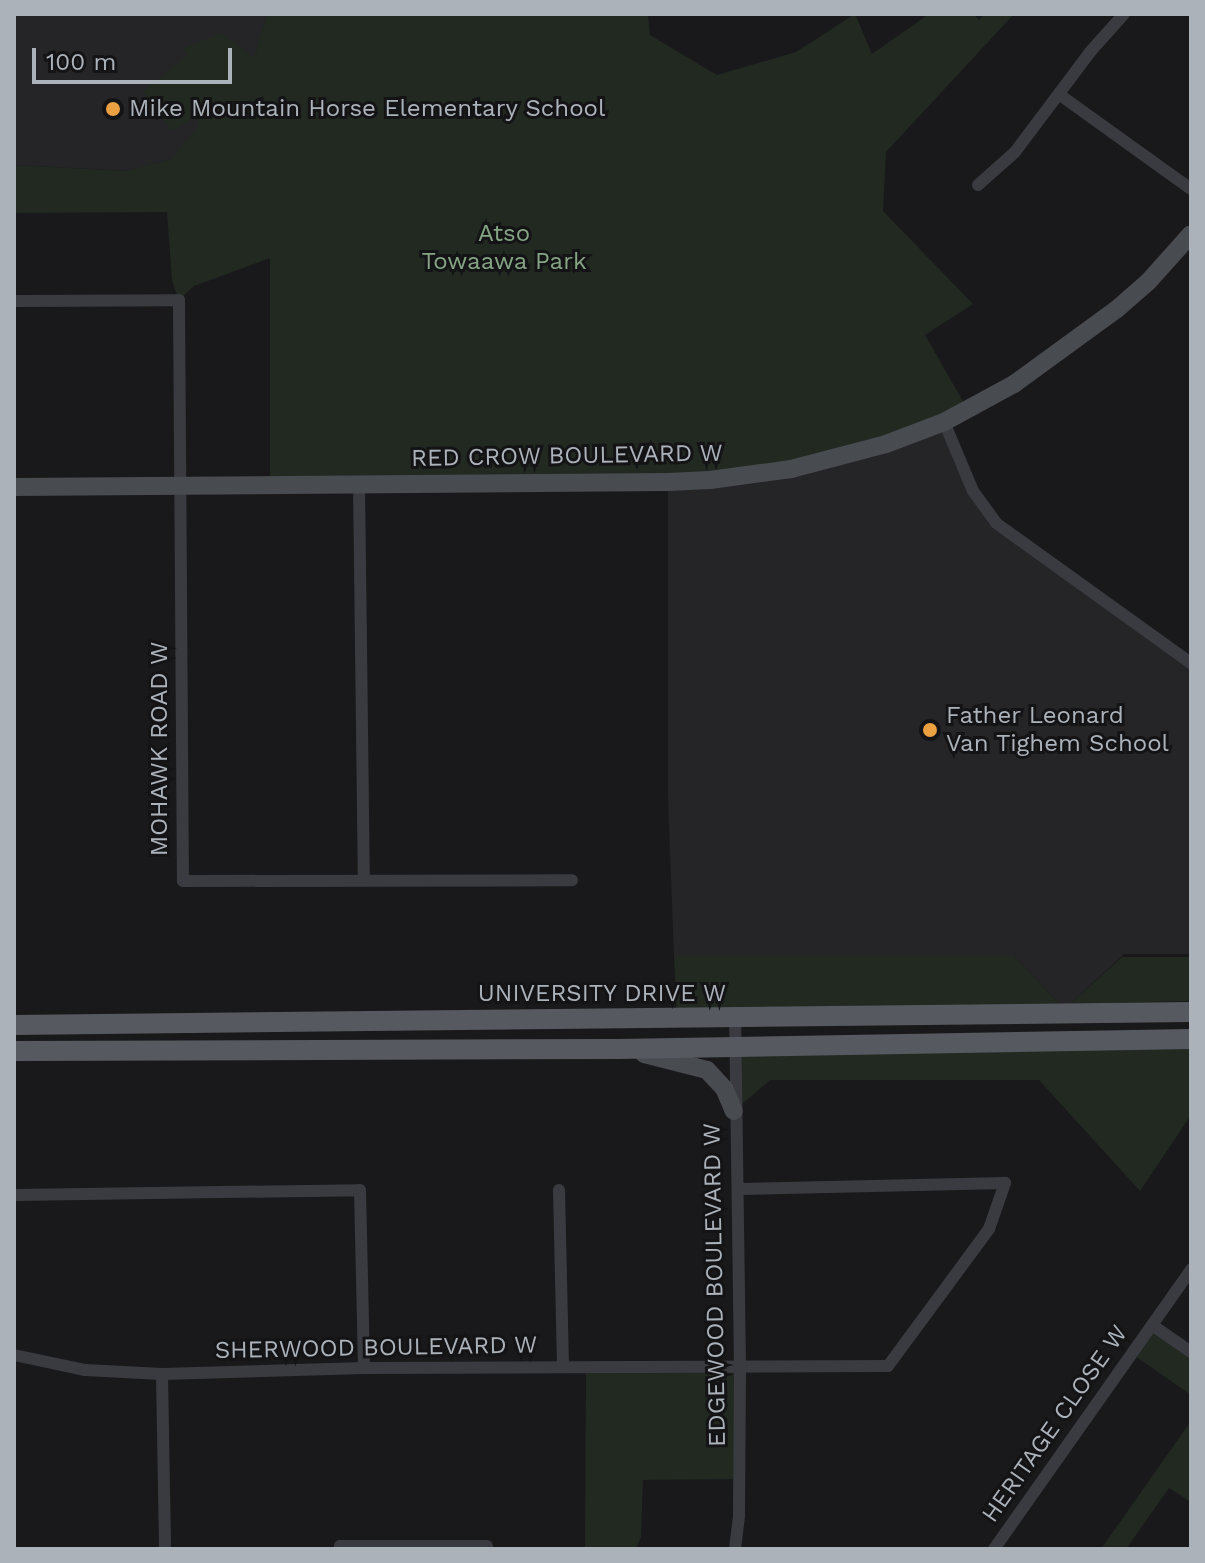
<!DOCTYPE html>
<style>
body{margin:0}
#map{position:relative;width:1205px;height:1563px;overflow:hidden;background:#19191b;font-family:"Work Sans",sans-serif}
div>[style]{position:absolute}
.built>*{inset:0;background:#252528}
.green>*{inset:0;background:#212921}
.street>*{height:12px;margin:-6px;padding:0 6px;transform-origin:6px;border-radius:6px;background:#3a3b40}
.secondary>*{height:18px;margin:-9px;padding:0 9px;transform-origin:9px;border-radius:9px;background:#484b50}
.primary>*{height:20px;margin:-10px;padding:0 10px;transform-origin:10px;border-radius:10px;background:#56595f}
.dots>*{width:22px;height:22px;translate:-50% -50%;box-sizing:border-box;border:4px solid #141416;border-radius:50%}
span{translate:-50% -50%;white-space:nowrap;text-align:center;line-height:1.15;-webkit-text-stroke:6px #141416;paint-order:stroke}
.poi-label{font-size:24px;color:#acb2ba}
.left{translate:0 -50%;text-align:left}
.park-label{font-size:24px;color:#85a484}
.street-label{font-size:24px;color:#acb2ba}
.frame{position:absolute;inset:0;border:16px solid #acb2ba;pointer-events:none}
.scale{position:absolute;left:32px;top:48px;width:200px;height:36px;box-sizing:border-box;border:4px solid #acb2ba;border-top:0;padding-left:10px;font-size:24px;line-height:28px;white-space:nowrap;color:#acb2ba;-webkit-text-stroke:6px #141416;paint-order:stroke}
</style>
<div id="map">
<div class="built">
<i style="clip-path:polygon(14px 14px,267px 14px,254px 59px,172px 159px,127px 171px,14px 165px)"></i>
<i style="clip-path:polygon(944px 422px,986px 511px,1191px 663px,1191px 954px,1124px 954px,1070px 1004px,1060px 1004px,1014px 956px,674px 956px,668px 797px,668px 482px)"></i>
</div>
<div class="green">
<i style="clip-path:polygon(267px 14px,648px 14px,650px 35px,717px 75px,796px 52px,855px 14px,872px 54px,929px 14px,974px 14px,979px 20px,985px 14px,1014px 14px,886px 152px,883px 211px,973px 304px,925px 335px,968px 410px,944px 422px,746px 476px,270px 483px,270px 258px,194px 286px,179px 300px,172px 281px,167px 212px,14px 213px,14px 165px,126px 171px,171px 159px,199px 125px,195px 118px,172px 131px,143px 92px,187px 55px,183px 48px,222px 33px,254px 58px)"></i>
<i style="clip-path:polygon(674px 956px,1014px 956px,1060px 1004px,677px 1019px)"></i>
<i style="clip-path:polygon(1122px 957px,1191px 957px,1191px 1001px,1070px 1004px)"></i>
<i style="clip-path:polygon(1191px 1039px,1191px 1115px,1140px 1191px,1039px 1080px,770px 1080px,734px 1111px,735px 1047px)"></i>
<i style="clip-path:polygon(1152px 1325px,1191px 1352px,1191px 1395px,1132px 1354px)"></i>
<i style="clip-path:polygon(586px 1367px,740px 1367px,740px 1479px,643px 1480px,641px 1537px,636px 1549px,585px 1549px)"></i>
<i style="clip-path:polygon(1191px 1421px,1191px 1502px,1169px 1488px,1126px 1549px,1101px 1549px)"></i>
</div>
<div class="street">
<i style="left:1060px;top:95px;width:161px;rotate:35.7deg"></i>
<i style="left:978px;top:185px;width:50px;rotate:-41.7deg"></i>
<i style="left:1015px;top:152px;width:125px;rotate:-53.1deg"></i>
<i style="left:1090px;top:52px;width:51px;rotate:-48.2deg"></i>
<i style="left:14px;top:301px;width:165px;rotate:-0.3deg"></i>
<i style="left:179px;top:300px;width:581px;rotate:89.61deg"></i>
<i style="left:183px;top:881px;width:389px;rotate:-0.1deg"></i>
<i style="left:944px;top:422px;width:75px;rotate:67.2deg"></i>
<i style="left:973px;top:491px;width:39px;rotate:54deg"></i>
<i style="left:996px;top:523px;width:240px;rotate:35.7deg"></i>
<i style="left:359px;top:483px;width:395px;rotate:89.3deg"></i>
<i style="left:559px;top:1190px;width:177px;rotate:88.7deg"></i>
<i style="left:14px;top:1195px;width:346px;rotate:-0.8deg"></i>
<i style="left:360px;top:1190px;width:178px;rotate:88.7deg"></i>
<i style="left:1152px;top:1325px;width:47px;rotate:34.7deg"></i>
<i style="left:14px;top:1355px;width:73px;rotate:11.9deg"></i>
<i style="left:85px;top:1370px;width:77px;rotate:3deg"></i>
<i style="left:162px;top:1374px;width:202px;rotate:-1.7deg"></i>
<i style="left:364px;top:1368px;width:524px;rotate:-0.22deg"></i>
<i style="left:888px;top:1366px;width:170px;rotate:-53.6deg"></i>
<i style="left:989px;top:1229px;width:49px;rotate:-70.8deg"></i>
<i style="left:1005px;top:1183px;width:265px;rotate:178.7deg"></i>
<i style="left:162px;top:1374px;width:175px;rotate:89deg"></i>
<i style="left:340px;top:1549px;width:3px;rotate:-90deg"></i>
<i style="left:340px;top:1546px;width:147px"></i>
<i style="left:735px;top:1549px;width:34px;rotate:-83deg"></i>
<i style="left:739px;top:1515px;width:148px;rotate:-89.6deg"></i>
<i style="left:740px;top:1367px;width:348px;rotate:-90.8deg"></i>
<i style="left:994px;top:1549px;width:342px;rotate:-54.8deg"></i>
</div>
<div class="secondary">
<i style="left:14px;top:487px;width:654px;rotate:-0.44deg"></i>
<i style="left:668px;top:482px;width:42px;rotate:-2.7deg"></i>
<i style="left:710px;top:480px;width:82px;rotate:-7.7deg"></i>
<i style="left:791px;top:469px;width:98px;rotate:-14.7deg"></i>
<i style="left:886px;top:444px;width:62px;rotate:-20.8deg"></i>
<i style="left:944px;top:422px;width:80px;rotate:-28.5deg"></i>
<i style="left:1014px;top:384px;width:127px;rotate:-36.1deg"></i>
<i style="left:1117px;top:309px;width:41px;rotate:-41.1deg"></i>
<i style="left:1148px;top:282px;width:64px;rotate:-48.1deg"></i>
<i style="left:644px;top:1054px;width:65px;rotate:14.3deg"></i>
<i style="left:707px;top:1070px;width:25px;rotate:47deg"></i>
<i style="left:724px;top:1088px;width:25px;rotate:67deg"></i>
</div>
<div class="primary">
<i style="left:14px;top:1025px;width:1177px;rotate:-0.63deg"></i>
<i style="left:14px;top:1051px;width:604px;rotate:-0.19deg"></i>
<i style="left:618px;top:1049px;width:573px;rotate:-1deg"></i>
</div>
<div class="dots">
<i style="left:113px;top:109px;background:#eba041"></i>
<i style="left:930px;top:730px;background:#eba041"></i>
</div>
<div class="poi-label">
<span class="left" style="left:129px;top:109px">Mike Mountain Horse Elementary School</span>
<span class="left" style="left:946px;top:730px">Father Leonard<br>Van Tighem School</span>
</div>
<div class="park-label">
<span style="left:504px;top:248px">Atso<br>Towaawa Park</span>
</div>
<div class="street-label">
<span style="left:567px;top:456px;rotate:-1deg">RED CROW BOULEVARD W</span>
<span style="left:160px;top:749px;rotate:-90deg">MOHAWK ROAD W</span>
<span style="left:602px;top:994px">UNIVERSITY DRIVE W</span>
<span style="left:715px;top:1285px;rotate:-91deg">EDGEWOOD BOULEVARD W</span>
<span style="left:376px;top:1348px;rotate:-1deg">SHERWOOD BOULEVARD W</span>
<span style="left:1055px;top:1424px;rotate:-55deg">HERITAGE CLOSE W</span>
</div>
<div class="frame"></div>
<div class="scale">100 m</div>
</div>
